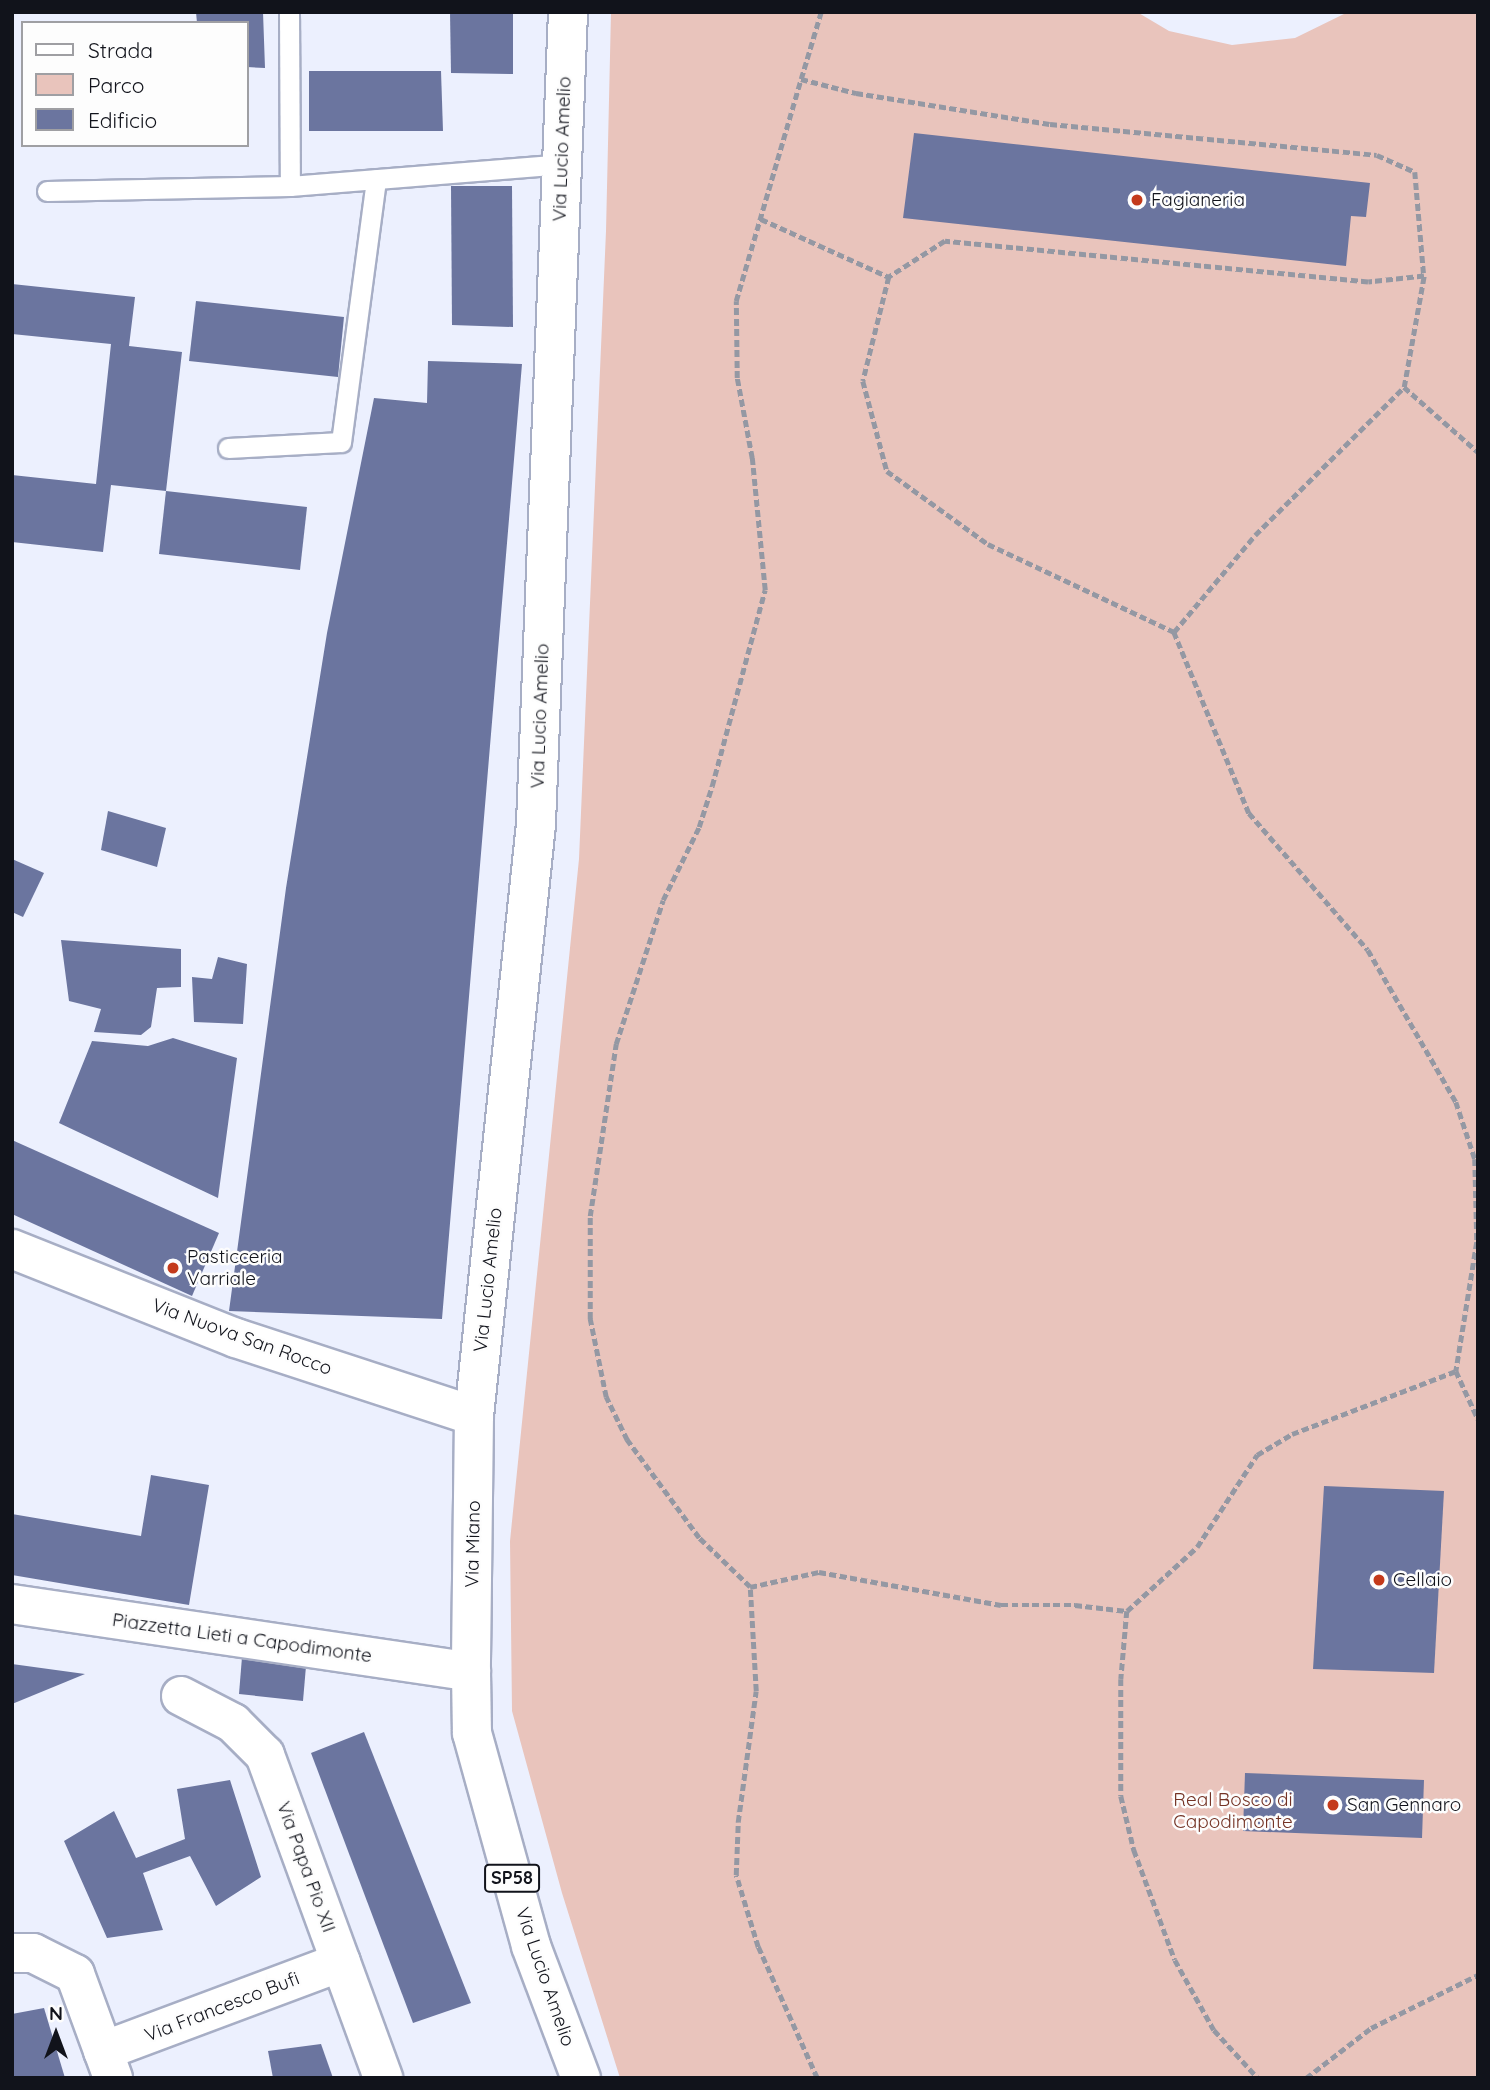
<!DOCTYPE html>
<style>
body{margin:0}
#map{position:relative;width:1490px;height:2090px;overflow:hidden;background:#ecf0fe;font-family:Quicksand,sans-serif}
div>[style]{position:absolute}
.green>*{inset:0;background:#e9c4bc}
.building>*{inset:0;background:#6b759f}
.path>*{height:4.5px;margin-top:-2.25px;transform-origin:0;background:repeating-linear-gradient(90deg,#9498a3 0 7px,transparent 0 10.5px)}
.roads{filter:drop-shadow(2px 0 #a7aec5) drop-shadow(-2px 0 #a7aec5) drop-shadow(0 2px #a7aec5) drop-shadow(0 -2px #a7aec5)}
.lane>*{height:19px;margin:-9.5px;padding:0 9.5px;transform-origin:9.5px;border-radius:9.5px;background:#fff}
.street>*{height:38px;margin:-19px;padding:0 19px;transform-origin:19px;border-radius:19px;background:#fff}
.secondary>*{height:38px;margin:-19px;padding:0 19px;transform-origin:19px;border-radius:19px;background:#fff}
.primary>*{height:38px;margin:-19px;padding:0 19px;transform-origin:19px;border-radius:19px;background:#fff}
.dots>*{width:19px;height:19px;translate:-50% -50%;box-sizing:border-box;border:4px solid #fdfdfd;border-radius:50%}
span{translate:-50% -50%;white-space:nowrap;text-align:center;line-height:1.15;-webkit-text-stroke:5px #fdfdfd;paint-order:stroke}
.shield-label span{padding:2px 5px;background:#fdfdfd;border:2px solid;border-radius:5px;-webkit-text-stroke-width:0}
.shield-label{font-size:18px;color:#11131b;font-weight:700}
.street-label{font-size:19px;color:#11131b}
.poi-label{font-size:19px;color:#11131b}
.left{translate:0 -50%;text-align:left}
.park-label{font-size:19px;color:#743325}
.frame{position:absolute;inset:0;border:14px solid #11131b;pointer-events:none}
.legend{position:absolute;left:21px;top:21px;width:228px;height:126px;box-sizing:border-box;background:#fdfdfd;border:2px solid #9f9fa3;margin:0;padding:9px 12px;list-style:none;font-size:21px;color:#11131b}
.legend li{display:flex;align-items:center;gap:14px;height:35px}
.legend b{width:35px;border:2px solid #9f9fa3}
.north{position:absolute;left:21px;top:1999px;width:70px;height:70px;-webkit-text-stroke:5px #fdfdfd;paint-order:stroke;rotate:0deg;font-size:19px;font-weight:700;line-height:28px;text-align:center;color:#11131b}
.north::after{content:'';display:block;margin:auto;width:24px;height:32px;background:#11131b;clip-path:polygon(50% 0,100% 100%,50% 72%,0 100%)}
</style>
<div id="map">
<div class="green">
<i style="clip-path:polygon(611px 12px,1137px 12px,1169px 31px,1232px 45px,1295px 38px,1348px 12px,1478px 12px,1478px 2078px,620px 2078px,562px 1893px,512px 1711px,510px 1541px,579px 859px,606px 231px)"></i>
</div>
<div class="building">
<i style="clip-path:polygon(196px 12px,263px 12px,265px 68px,247px 67px,247px 23px,197px 23px)"></i>
<i style="clip-path:polygon(450px 12px,513px 12px,513px 74px,451px 73px)"></i>
<i style="clip-path:polygon(309px 71px,441px 71px,443px 131px,309px 131px)"></i>
<i style="clip-path:polygon(914px 133px,1370px 183px,1366px 217px,1351px 216px,1346px 266px,903px 218px)"></i>
<i style="clip-path:polygon(451px 186px,512px 186px,513px 327px,452px 325px)"></i>
<i style="clip-path:polygon(12px 284px,135px 297px,129px 346px,182px 352px,166px 491px,111px 485px,103px 552px,12px 542px,12px 475px,96px 484px,111px 344px,12px 334px)"></i>
<i style="clip-path:polygon(196px 301px,344px 317px,338px 377px,189px 361px)"></i>
<i style="clip-path:polygon(428px 361px,522px 364px,442px 1319px,229px 1311px,286px 888px,327px 633px,374px 398px,427px 403px)"></i>
<i style="clip-path:polygon(166px 491px,307px 507px,300px 570px,159px 554px)"></i>
<i style="clip-path:polygon(108px 811px,166px 828px,157px 867px,101px 850px)"></i>
<i style="clip-path:polygon(12px 859px,44px 873px,23px 917px,12px 912px)"></i>
<i style="clip-path:polygon(61px 940px,181px 949px,181px 987px,157px 988px,151px 1027px,141px 1035px,94px 1032px,101px 1009px,69px 1001px)"></i>
<i style="clip-path:polygon(218px 957px,247px 964px,243px 1024px,194px 1022px,192px 977px,212px 979px)"></i>
<i style="clip-path:polygon(173px 1038px,237px 1058px,218px 1198px,59px 1123px,92px 1041px,148px 1046px)"></i>
<i style="clip-path:polygon(12px 1140px,219px 1233px,192px 1296px,12px 1214px)"></i>
<i style="clip-path:polygon(151px 1475px,209px 1485px,189px 1605px,12px 1575px,12px 1514px,141px 1536px)"></i>
<i style="clip-path:polygon(1324px 1486px,1444px 1491px,1434px 1673px,1313px 1669px)"></i>
<i style="clip-path:polygon(242px 1657px,306px 1666px,303px 1701px,239px 1694px)"></i>
<i style="clip-path:polygon(12px 1664px,85px 1674px,12px 1704px)"></i>
<i style="clip-path:polygon(364px 1732px,471px 2003px,413px 2023px,311px 1753px)"></i>
<i style="clip-path:polygon(1245px 1773px,1424px 1780px,1422px 1838px,1243px 1831px)"></i>
<i style="clip-path:polygon(230px 1780px,261px 1877px,216px 1906px,190px 1856px,143px 1873px,163px 1930px,107px 1938px,64px 1841px,114px 1811px,136px 1858px,185px 1839px,177px 1789px)"></i>
<i style="clip-path:polygon(44px 2008px,65px 2078px,12px 2078px,12px 2014px)"></i>
<i style="clip-path:polygon(321px 2044px,333px 2078px,273px 2078px,268px 2051px)"></i>
</div>
<div class="path">
<i style="left:801px;top:79px;width:70px;rotate:-73.4deg"></i>
<i style="left:761px;top:219px;width:141px;rotate:24.4deg"></i>
<i style="left:1404px;top:387px;width:98px;rotate:41.3deg"></i>
<i style="left:1174px;top:632px;width:126px;rotate:-50.1deg"></i>
<i style="left:1255px;top:535px;width:210px;rotate:-44.8deg"></i>
<i style="left:1404px;top:387px;width:113px;rotate:-79.8deg"></i>
<i style="left:750px;top:1587px;width:71px;rotate:-12.3deg"></i>
<i style="left:819px;top:1572px;width:185px;rotate:10.3deg"></i>
<i style="left:1001px;top:1605px;width:74px"></i>
<i style="left:1075px;top:1605px;width:52px;rotate:6.6deg"></i>
<i style="left:1127px;top:1611px;width:95px;rotate:-42.4deg"></i>
<i style="left:1197px;top:1547px;width:110px;rotate:-56.9deg"></i>
<i style="left:1257px;top:1455px;width:41px;rotate:-31deg"></i>
<i style="left:1292px;top:1434px;width:176px;rotate:-21deg"></i>
<i style="left:1127px;top:1611px;width:68px;rotate:95deg"></i>
<i style="left:1121px;top:1679px;width:117px;rotate:90deg"></i>
<i style="left:1121px;top:1796px;width:56px;rotate:76.5deg"></i>
<i style="left:1134px;top:1850px;width:117px;rotate:69.6deg"></i>
<i style="left:1175px;top:1960px;width:80px;rotate:60.9deg"></i>
<i style="left:1214px;top:2030px;width:65px;rotate:47.5deg"></i>
<i style="left:817px;top:2078px;width:144px;rotate:-114.2deg"></i>
<i style="left:758px;top:1947px;width:75px;rotate:-107deg"></i>
<i style="left:736px;top:1875px;width:53px;rotate:-87.8deg"></i>
<i style="left:738px;top:1822px;width:132px;rotate:-82.2deg"></i>
<i style="left:756px;top:1691px;width:104px;rotate:-93.3deg"></i>
<i style="left:750px;top:1587px;width:71px;rotate:-136.1deg"></i>
<i style="left:699px;top:1538px;width:122px;rotate:-126.3deg"></i>
<i style="left:627px;top:1440px;width:48px;rotate:-116deg"></i>
<i style="left:606px;top:1397px;width:80px;rotate:-101.6deg"></i>
<i style="left:590px;top:1319px;width:103px;rotate:-90deg"></i>
<i style="left:590px;top:1216px;width:174px;rotate:-81.4deg"></i>
<i style="left:616px;top:1044px;width:151px;rotate:-71.9deg"></i>
<i style="left:663px;top:900px;width:81px;rotate:-63.7deg"></i>
<i style="left:699px;top:827px;width:43px;rotate:-72.4deg"></i>
<i style="left:712px;top:786px;width:203px;rotate:-74.9deg"></i>
<i style="left:765px;top:590px;width:133px;rotate:-95.6deg"></i>
<i style="left:752px;top:458px;width:81px;rotate:-100.6deg"></i>
<i style="left:737px;top:378px;width:77px;rotate:-90.7deg"></i>
<i style="left:736px;top:301px;width:231px;rotate:-73.7deg"></i>
<i style="left:801px;top:79px;width:57px;rotate:14.3deg"></i>
<i style="left:856px;top:93px;width:196px;rotate:9.1deg"></i>
<i style="left:1050px;top:124px;width:328px;rotate:5.4deg"></i>
<i style="left:1377px;top:155px;width:42px;rotate:24.1deg"></i>
<i style="left:1415px;top:172px;width:104px;rotate:85.1deg"></i>
<i style="left:1424px;top:276px;width:56px;rotate:173.9deg"></i>
<i style="left:1368px;top:282px;width:425px;rotate:-174.5deg"></i>
<i style="left:945px;top:241px;width:67px;rotate:147.3deg"></i>
<i style="left:889px;top:277px;width:107px;rotate:104deg"></i>
<i style="left:863px;top:381px;width:93px;rotate:75.1deg"></i>
<i style="left:887px;top:471px;width:125px;rotate:35.9deg"></i>
<i style="left:988px;top:544px;width:206px;rotate:25.3deg"></i>
<i style="left:1174px;top:632px;width:196px;rotate:67.5deg"></i>
<i style="left:1249px;top:813px;width:181px;rotate:49deg"></i>
<i style="left:1368px;top:950px;width:176px;rotate:59.9deg"></i>
<i style="left:1456px;top:1102px;width:60px;rotate:71.6deg"></i>
<i style="left:1475px;top:1159px;width:83px;rotate:88.6deg"></i>
<i style="left:1477px;top:1242px;width:131px;rotate:99.2deg"></i>
<i style="left:1456px;top:1371px;width:53px;rotate:65.4deg"></i>
<i style="left:1306px;top:2078px;width:82px;rotate:-37.6deg"></i>
<i style="left:1371px;top:2028px;width:119px;rotate:-26.4deg"></i>
</div>
<div class="roads">
<div class="lane">
<i style="left:289px;top:12px;width:174px;rotate:89.7deg"></i>
<i style="left:47px;top:191px;width:243px;rotate:-1.2deg"></i>
<i style="left:290px;top:186px;width:273px;rotate:-4.6deg"></i>
<i style="left:228px;top:448px;width:113px;rotate:-3deg"></i>
<i style="left:341px;top:442px;width:265px;rotate:-82.4deg"></i>
</div>
<div class="street">
<i style="left:12px;top:1604px;width:464px;rotate:8.4deg"></i>
<i style="left:181px;top:1696px;width:59px;rotate:27.4deg"></i>
<i style="left:233px;top:1723px;width:45px;rotate:45deg"></i>
<i style="left:265px;top:1755px;width:344px;rotate:69.9deg"></i>
<i style="left:12px;top:1953px;width:21px"></i>
<i style="left:33px;top:1953px;width:47px;rotate:26.6deg"></i>
<i style="left:75px;top:1974px;width:111px;rotate:69.9deg"></i>
<i style="left:103px;top:2051px;width:254px;rotate:-20.5deg"></i>
</div>
<div class="secondary">
<i style="left:12px;top:1249px;width:241px;rotate:21.7deg"></i>
<i style="left:236px;top:1338px;width:250px;rotate:18.1deg"></i>
</div>
<div class="primary">
<i style="left:568px;top:12px;width:813px;rotate:92.26deg"></i>
<i style="left:536px;top:824px;width:595px;rotate:95.98deg"></i>
<i style="left:474px;top:1416px;width:256px;rotate:90.7deg"></i>
<i style="left:471px;top:1672px;width:61px;rotate:89.1deg"></i>
<i style="left:472px;top:1733px;width:221px;rotate:74.5deg"></i>
<i style="left:531px;top:1946px;width:141px;rotate:69.3deg"></i>
</div>
</div>
<div class="dots">
<i style="left:1137px;top:200px;background:#c43a1b"></i>
<i style="left:173px;top:1268px;background:#c43a1b"></i>
<i style="left:1379px;top:1580px;background:#c43a1b"></i>
<i style="left:1333px;top:1805px;background:#c43a1b"></i>
</div>
<div class="shield-label">
<span style="left:512px;top:1878px">SP58</span>
</div>
<div class="street-label">
<span style="left:562px;top:149px;rotate:-88deg">Via Lucio Amelio</span>
<span style="left:540px;top:716px;rotate:-88deg">Via Lucio Amelio</span>
<span style="left:488px;top:1280px;rotate:-84deg">Via Lucio Amelio</span>
<span style="left:242px;top:1337px;rotate:20deg">Via Nuova San Rocco</span>
<span style="left:473px;top:1544px;rotate:-89deg">Via Miano</span>
<span style="left:242px;top:1638px;rotate:8deg">Piazzetta Lieti a Capodimonte</span>
<span style="left:306px;top:1867px;rotate:70deg">Via Papa Pio XII</span>
<span style="left:545px;top:1977px;rotate:71deg">Via Lucio Amelio</span>
<span style="left:222px;top:2007px;rotate:-21deg">Via Francesco Bufi</span>
</div>
<div class="poi-label">
<span class="left" style="left:1151px;top:200px">Fagianeria</span>
<span class="left" style="left:187px;top:1268px">Pasticceria<br>Varriale</span>
<span class="left" style="left:1393px;top:1580px">Cellaio</span>
<span class="left" style="left:1347px;top:1805px">San Gennaro</span>
</div>
<div class="park-label">
<span style="left:1233px;top:1811px">Real Bosco di<br>Capodimonte</span>
</div>
<div class="frame"></div>
<ul class="legend">
<li><b style="height:9px;background:#fff"></b>Strada</li>
<li><b style="height:19px;background:#e9c4bc"></b>Parco</li>
<li><b style="height:19px;background:#6b759f"></b>Edificio</li>
</ul>
<div class="north">N</div>
</div>
